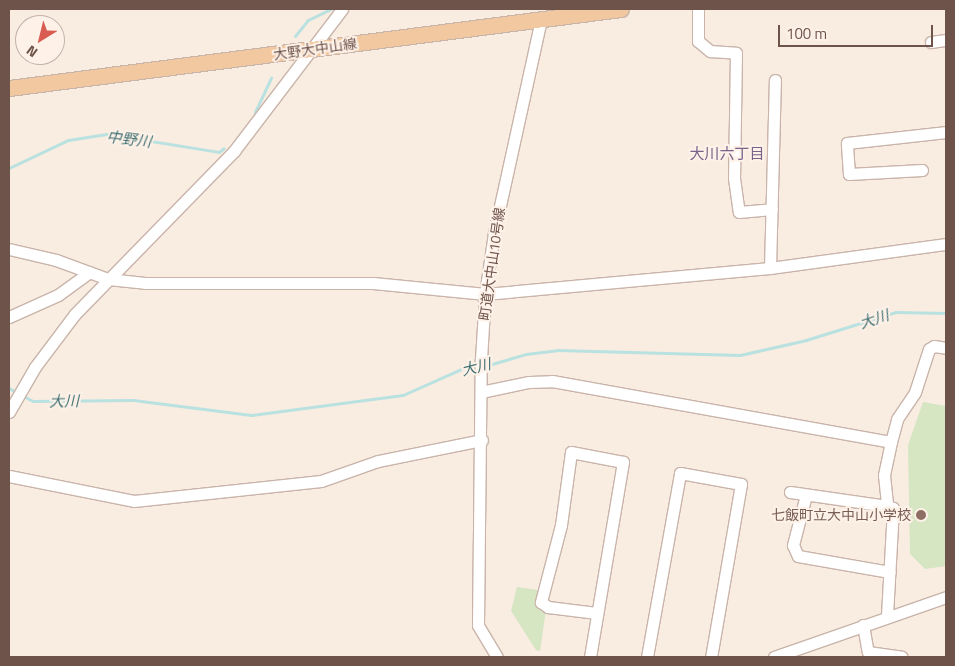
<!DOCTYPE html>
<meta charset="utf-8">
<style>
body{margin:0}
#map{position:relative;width:955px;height:666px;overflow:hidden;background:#f9ede2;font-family:"Titillium Web","Noto Sans JP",sans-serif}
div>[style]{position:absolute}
.green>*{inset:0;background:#d6e5c2}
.stream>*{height:3px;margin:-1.5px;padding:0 1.5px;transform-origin:1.5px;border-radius:1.5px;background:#b9e1e0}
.roads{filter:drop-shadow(1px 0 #c9b4aa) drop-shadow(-1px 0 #c9b4aa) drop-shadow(0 1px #c9b4aa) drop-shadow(0 -1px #c9b4aa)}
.minor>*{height:11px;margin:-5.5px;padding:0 5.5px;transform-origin:5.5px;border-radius:5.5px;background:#fff}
.major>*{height:15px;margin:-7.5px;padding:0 7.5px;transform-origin:7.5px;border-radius:7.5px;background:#f2c8a0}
.dots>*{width:14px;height:14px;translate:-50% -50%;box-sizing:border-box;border:2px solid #fdf1e8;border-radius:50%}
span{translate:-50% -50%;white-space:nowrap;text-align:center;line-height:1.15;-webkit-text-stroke:4px #fdf1e8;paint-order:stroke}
.street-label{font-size:14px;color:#6e534b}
.education-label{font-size:14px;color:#785e54}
.right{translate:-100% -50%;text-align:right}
.water-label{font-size:15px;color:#417273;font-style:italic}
.neighbourhood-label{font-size:15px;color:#78638b}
.frame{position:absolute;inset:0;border:10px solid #6e534b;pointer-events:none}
.north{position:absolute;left:15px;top:15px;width:50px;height:50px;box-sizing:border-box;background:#fdf1e8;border:1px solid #c4b2a9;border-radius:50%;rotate:216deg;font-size:14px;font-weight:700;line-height:20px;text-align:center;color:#6e534b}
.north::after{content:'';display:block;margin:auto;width:18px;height:22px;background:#d85c52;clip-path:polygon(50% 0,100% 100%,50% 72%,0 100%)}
.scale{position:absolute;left:778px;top:25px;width:155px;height:22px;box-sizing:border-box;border:2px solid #6e534b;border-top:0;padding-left:6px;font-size:15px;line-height:18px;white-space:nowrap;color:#6e534b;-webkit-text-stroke:4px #fdf1e8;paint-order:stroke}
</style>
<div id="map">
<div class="green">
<i style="clip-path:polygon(923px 402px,946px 406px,946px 566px,925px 569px,910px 554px,908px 445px)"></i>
<i style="clip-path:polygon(517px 587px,538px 590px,536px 607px,546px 610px,540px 651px,536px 650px,511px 611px)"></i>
</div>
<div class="stream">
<i style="left:295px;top:36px;width:21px;rotate:-51deg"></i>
<i style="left:308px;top:20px;width:25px;rotate:-26deg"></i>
<i style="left:255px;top:112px;width:38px;rotate:-65deg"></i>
<i style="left:9px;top:168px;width:65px;rotate:-25.4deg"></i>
<i style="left:68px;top:140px;width:39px;rotate:-9deg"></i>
<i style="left:107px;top:134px;width:113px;rotate:9.1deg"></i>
<i style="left:219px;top:152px;width:6px;rotate:-39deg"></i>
<i style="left:9px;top:388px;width:9px;rotate:32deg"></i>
<i style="left:23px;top:396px;width:11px;rotate:27deg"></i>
<i style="left:33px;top:401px;width:100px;rotate:-0.6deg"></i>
<i style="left:133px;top:400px;width:119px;rotate:7.2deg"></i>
<i style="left:251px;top:415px;width:153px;rotate:-7.5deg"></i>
<i style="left:403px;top:395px;width:69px;rotate:-24deg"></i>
<i style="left:466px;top:367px;width:19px;rotate:-3deg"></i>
<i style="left:485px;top:366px;width:43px;rotate:-16.3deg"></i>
<i style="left:526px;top:354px;width:31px;rotate:-7deg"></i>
<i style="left:557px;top:350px;width:183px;rotate:1.6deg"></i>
<i style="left:740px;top:355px;width:68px;rotate:-12.8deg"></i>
<i style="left:806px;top:340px;width:94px;rotate:-17.3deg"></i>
<i style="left:896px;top:312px;width:50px;rotate:1.1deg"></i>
</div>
<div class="roads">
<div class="minor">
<i style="left:698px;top:9px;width:32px;rotate:90deg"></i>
<i style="left:698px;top:41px;width:16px;rotate:40deg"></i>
<i style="left:710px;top:51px;width:26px;rotate:4deg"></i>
<i style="left:736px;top:53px;width:125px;rotate:90.9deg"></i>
<i style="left:734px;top:178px;width:34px;rotate:82deg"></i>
<i style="left:739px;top:212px;width:33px;rotate:-5deg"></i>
<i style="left:931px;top:42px;width:15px;rotate:-8deg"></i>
<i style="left:922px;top:170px;width:73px;rotate:176.9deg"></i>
<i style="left:849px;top:174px;width:31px;rotate:-94deg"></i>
<i style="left:847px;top:143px;width:100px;rotate:-6.3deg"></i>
<i style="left:9px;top:249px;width:48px;rotate:13.2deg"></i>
<i style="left:56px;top:260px;width:55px;rotate:20.1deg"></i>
<i style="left:108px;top:279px;width:37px;rotate:6deg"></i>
<i style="left:145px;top:283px;width:228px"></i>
<i style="left:373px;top:283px;width:113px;rotate:5.6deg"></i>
<i style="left:485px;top:294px;width:286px;rotate:-5.2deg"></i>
<i style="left:770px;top:268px;width:178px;rotate:-7.8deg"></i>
<i style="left:770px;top:268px;width:188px;rotate:-88.5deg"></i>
<i style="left:9px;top:317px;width:54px;rotate:-24.2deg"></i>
<i style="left:58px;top:295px;width:39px;rotate:-36deg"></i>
<i style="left:481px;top:392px;width:49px;rotate:-11.8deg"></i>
<i style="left:529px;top:382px;width:23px;rotate:-2deg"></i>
<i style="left:552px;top:381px;width:344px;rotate:10.2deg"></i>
<i style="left:891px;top:442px;width:34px;rotate:102deg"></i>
<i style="left:884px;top:475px;width:31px;rotate:84deg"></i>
<i style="left:887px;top:506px;width:6px;rotate:18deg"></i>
<i style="left:893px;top:508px;width:109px;rotate:93.2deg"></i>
<i style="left:9px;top:412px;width:52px;rotate:-60deg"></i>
<i style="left:35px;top:367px;width:66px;rotate:-53deg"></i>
<i style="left:75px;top:314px;width:228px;rotate:-45.7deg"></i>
<i style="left:234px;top:151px;width:178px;rotate:-52.7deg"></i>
<i style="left:891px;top:442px;width:24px;rotate:-75deg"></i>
<i style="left:897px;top:419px;width:32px;rotate:-56deg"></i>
<i style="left:915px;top:392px;width:45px;rotate:-72deg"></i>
<i style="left:929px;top:349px;width:6px;rotate:-31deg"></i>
<i style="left:934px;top:346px;width:12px;rotate:9deg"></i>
<i style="left:9px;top:476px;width:127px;rotate:11.3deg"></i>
<i style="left:134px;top:501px;width:188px;rotate:-6.1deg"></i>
<i style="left:321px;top:481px;width:60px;rotate:-19.3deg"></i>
<i style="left:378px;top:461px;width:106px;rotate:-11.4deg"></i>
<i style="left:790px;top:492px;width:98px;rotate:8.2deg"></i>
<i style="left:806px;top:495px;width:52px;rotate:104.6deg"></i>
<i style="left:793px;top:545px;width:12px;rotate:66deg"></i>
<i style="left:798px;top:556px;width:93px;rotate:9.9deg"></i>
<i style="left:863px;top:625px;width:27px;rotate:80deg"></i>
<i style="left:868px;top:652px;width:34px;rotate:8deg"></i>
<i style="left:497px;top:657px;width:37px;rotate:-121deg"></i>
<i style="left:478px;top:625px;width:266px;rotate:-89.4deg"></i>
<i style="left:481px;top:359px;width:65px;rotate:-86.5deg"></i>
<i style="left:485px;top:294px;width:62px;rotate:-81.6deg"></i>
<i style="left:494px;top:233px;width:219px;rotate:-77.6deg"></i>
<i style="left:590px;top:657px;width:198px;rotate:-80.4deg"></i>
<i style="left:623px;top:462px;width:53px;rotate:-169.1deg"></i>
<i style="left:571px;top:452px;width:74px;rotate:97.8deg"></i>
<i style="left:561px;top:525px;width:80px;rotate:104.6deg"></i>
<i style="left:541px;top:602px;width:9px;rotate:36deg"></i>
<i style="left:548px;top:607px;width:49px;rotate:7deg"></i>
<i style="left:647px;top:657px;width:187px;rotate:-79.8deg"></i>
<i style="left:680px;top:473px;width:62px;rotate:10.2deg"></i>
<i style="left:741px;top:484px;width:176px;rotate:99.8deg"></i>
<i style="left:774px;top:657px;width:182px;rotate:-19.2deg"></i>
</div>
<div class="major">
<i style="left:9px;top:88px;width:617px;rotate:-7.36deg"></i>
</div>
</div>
<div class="dots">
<i style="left:921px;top:515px;background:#8d6e63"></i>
</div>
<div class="street-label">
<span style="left:315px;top:49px;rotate:-8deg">大野大中山線</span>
<span style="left:492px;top:264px;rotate:-82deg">町道大中山10号線</span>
</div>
<div class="education-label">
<span class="right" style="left:911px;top:515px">七飯町立大中山小学校</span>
</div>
<div class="water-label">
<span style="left:129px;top:139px;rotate:7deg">中野川</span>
<span style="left:874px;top:319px;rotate:-18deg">大川</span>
<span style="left:476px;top:367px;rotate:-14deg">大川</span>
<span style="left:64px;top:401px;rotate:-1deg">大川</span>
</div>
<div class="neighbourhood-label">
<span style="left:727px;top:154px">大川六丁目</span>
</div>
<div class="frame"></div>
<div class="north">N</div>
<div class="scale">100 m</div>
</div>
